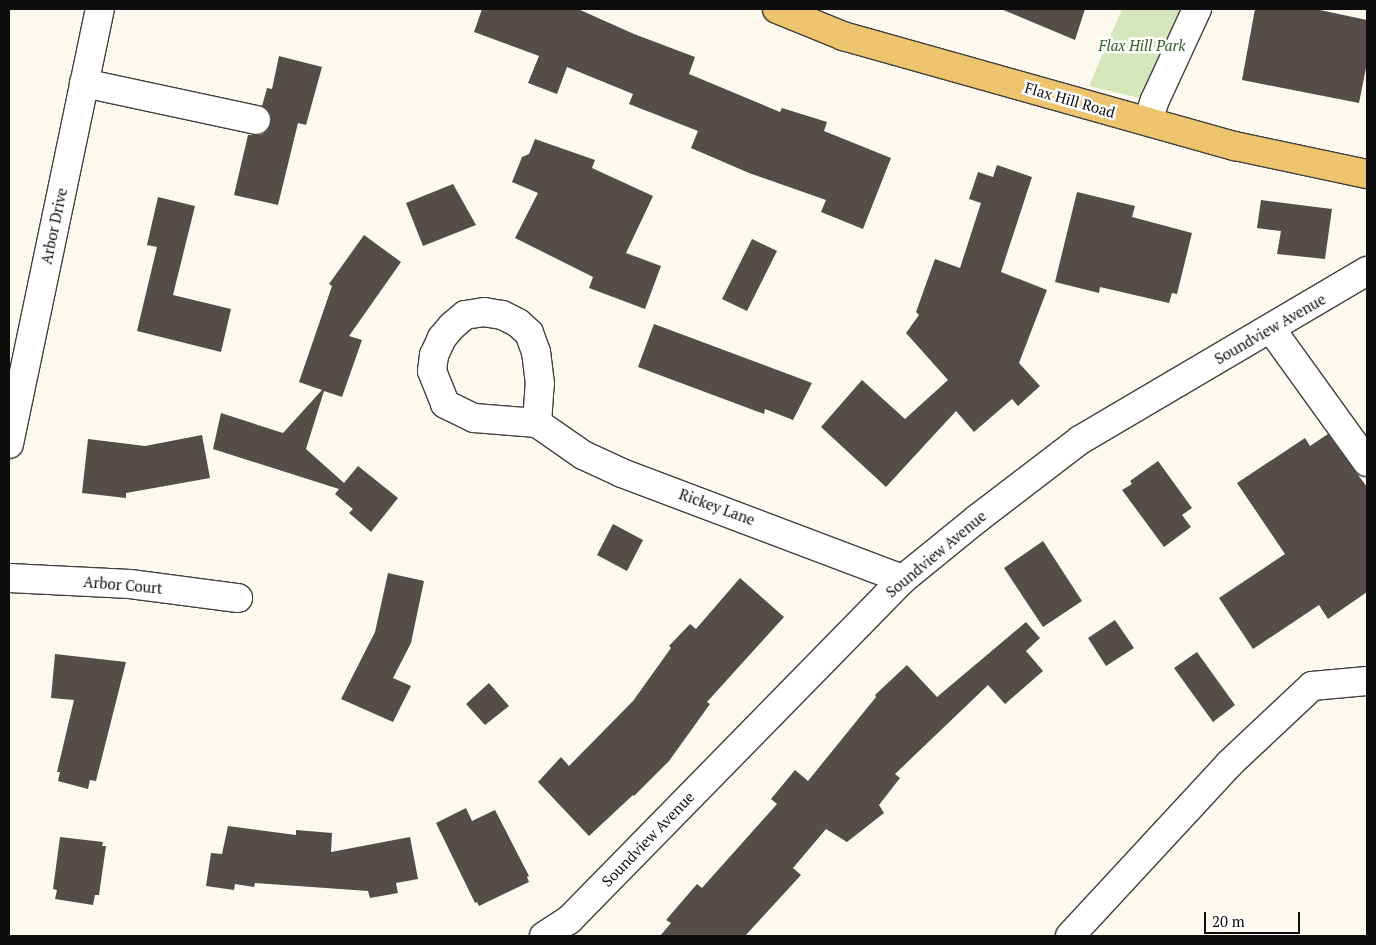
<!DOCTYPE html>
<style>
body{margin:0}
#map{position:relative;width:1376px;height:945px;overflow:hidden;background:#fef9ee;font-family:"PT Serif",serif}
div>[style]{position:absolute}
.green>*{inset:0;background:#d5e6ba}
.building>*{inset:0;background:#554d4a}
.roads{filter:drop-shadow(1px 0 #404040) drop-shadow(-1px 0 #404040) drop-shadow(0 1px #404040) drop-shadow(0 -1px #404040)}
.minor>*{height:28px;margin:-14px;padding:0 14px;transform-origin:14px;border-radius:14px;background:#fff}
.major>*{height:28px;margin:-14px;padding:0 14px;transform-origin:14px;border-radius:14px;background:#eec46e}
span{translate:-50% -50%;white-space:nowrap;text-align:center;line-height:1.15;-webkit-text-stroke:5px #fff;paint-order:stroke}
.park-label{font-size:15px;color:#346022;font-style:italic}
.street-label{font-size:15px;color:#0d0d0d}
.frame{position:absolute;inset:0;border:10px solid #0d0d0d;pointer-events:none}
.scale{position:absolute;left:1204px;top:912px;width:96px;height:22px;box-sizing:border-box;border:2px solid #0d0d0d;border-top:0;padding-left:6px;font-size:15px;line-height:18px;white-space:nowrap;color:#0d0d0d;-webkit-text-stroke:4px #fff;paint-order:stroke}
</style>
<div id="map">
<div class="green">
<i style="clip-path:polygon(1122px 9px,1199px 9px,1152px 101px,1089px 86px)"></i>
</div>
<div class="building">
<i style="clip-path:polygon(482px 9px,578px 9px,634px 34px,695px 57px,689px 74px,780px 112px,782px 108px,827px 122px,824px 131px,891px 158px,863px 229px,821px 212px,826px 200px,749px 173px,691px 148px,698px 131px,629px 104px,633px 94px,567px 67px,557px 94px,528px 83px,539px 56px,474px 32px)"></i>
<i style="clip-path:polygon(1001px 9px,1085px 9px,1075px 40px)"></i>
<i style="clip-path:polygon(1255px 9px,1315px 9px,1367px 20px,1367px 63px,1359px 103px,1242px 80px)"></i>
<i style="clip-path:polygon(279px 56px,322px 67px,306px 125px,298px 123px,278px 205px,234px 195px,248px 135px,261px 135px,267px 131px,271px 124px,271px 115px,262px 106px,267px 88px,272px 89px)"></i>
<i style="clip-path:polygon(535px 139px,595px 160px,592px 168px,653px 196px,626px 253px,661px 266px,645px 309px,589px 288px,593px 277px,515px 238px,538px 193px,512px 182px,522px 157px,529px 154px)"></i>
<i style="clip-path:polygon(997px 165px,1032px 177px,1001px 272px,1047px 290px,1019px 363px,1040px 386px,1018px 406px,1012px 399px,974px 432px,956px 411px,886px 487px,821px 427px,862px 380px,905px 419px,948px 380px,906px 333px,919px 315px,916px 312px,935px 259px,960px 268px,981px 203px,969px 199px,978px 172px,993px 177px)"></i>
<i style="clip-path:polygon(453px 184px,476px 225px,423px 246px,406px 203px)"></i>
<i style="clip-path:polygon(1077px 192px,1135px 206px,1132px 217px,1192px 233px,1177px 294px,1172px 293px,1169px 303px,1100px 287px,1099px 293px,1055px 282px)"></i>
<i style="clip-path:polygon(158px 197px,195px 206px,173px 295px,231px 309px,221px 352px,137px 331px,157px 247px,147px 245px)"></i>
<i style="clip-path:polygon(1261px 200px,1332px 209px,1325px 259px,1277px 254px,1281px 231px,1257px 228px)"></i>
<i style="clip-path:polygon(364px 235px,401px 262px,349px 336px,362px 340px,342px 397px,324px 391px,306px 449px,344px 483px,358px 466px,398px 498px,371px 532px,349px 513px,353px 509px,335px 494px,339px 489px,213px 449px,221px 413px,283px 433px,322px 390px,299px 382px,332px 286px,329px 284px)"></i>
<i style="clip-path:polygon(752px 239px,777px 251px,747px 311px,722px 299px)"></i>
<i style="clip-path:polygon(654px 324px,812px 383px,793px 420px,765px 409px,764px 414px,638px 367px)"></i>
<i style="clip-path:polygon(1328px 434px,1367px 487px,1367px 592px,1328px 619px,1319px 605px,1253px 649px,1219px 598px,1285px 554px,1237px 483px,1305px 438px,1310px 446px)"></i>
<i style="clip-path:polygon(202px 435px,210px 478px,126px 493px,126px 498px,82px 493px,88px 439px,145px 446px)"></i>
<i style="clip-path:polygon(1158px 461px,1192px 508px,1182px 515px,1191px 527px,1164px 547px,1122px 490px,1132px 484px,1130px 481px)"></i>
<i style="clip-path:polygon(613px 524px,643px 540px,627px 571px,597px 555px)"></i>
<i style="clip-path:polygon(1043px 541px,1082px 601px,1043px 627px,1004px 568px)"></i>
<i style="clip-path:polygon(388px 573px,424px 581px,411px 643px,393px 678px,411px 686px,393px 722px,341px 699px,375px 632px)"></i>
<i style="clip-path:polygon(740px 578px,784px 617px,707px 702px,710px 704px,669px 761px,634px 796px,633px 795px,589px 836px,538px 782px,561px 757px,569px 766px,633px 701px,671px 648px,669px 646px,690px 624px,696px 629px)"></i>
<i style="clip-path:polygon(1115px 620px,1134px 648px,1106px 666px,1088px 638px)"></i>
<i style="clip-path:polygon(1026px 622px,1040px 638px,1026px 651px,1043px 671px,1005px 704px,988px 685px,895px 774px,900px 778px,879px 805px,884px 813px,847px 842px,826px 829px,793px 868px,801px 875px,745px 936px,660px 936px,671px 923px,666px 920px,697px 884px,702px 888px,777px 804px,771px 799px,795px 770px,808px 781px,876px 697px,875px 695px,907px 665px,937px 697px)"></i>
<i style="clip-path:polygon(1197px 652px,1235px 705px,1213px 722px,1174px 668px)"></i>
<i style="clip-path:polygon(55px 654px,126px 662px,96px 781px,90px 780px,88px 789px,58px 781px,60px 772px,57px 772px,74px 700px,51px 698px)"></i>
<i style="clip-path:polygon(489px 683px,509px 706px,485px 725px,466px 704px)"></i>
<i style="clip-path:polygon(466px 808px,472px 821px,495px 810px,529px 876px,527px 877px,529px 882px,479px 906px,477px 902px,475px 903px,436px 823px)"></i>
<i style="clip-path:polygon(228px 826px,296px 835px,296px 830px,332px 833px,331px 852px,410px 837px,418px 879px,396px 883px,398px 893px,370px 898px,368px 891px,255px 883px,254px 887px,235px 884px,234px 890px,206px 886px,211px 853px,222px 854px)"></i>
<i style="clip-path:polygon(60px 837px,103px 842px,102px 846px,106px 846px,99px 895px,95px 895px,93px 905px,55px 899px,57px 890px,53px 889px)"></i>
</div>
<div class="roads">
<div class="minor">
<i style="left:84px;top:83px;width:176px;rotate:12.1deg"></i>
<i style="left:1148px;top:121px;width:22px;rotate:-72deg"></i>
<i style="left:1155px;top:100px;width:100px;rotate:-65.2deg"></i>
<i style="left:1271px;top:329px;width:164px;rotate:54.2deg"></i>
<i style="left:537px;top:423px;width:39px;rotate:-86deg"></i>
<i style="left:540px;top:384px;width:32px;rotate:-97deg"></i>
<i style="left:536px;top:352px;width:20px;rotate:-110deg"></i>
<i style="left:529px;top:333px;width:15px;rotate:-138deg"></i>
<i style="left:518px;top:323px;width:18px;rotate:-153deg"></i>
<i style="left:502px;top:315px;width:18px;rotate:-171deg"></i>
<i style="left:484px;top:312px;width:19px;rotate:171deg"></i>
<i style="left:465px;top:315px;width:17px;rotate:140deg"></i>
<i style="left:452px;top:326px;width:16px;rotate:130deg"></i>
<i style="left:442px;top:338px;width:19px;rotate:115deg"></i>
<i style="left:434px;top:355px;width:16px;rotate:97deg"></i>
<i style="left:432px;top:371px;width:35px;rotate:68deg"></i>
<i style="left:445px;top:404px;width:32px;rotate:26deg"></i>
<i style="left:474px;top:418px;width:63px;rotate:4.5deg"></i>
<i style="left:537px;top:423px;width:56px;rotate:34.8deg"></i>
<i style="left:583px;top:455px;width:43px;rotate:24.8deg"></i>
<i style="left:622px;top:473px;width:300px;rotate:20.7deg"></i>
<i style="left:9px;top:444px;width:444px;rotate:-78.2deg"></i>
<i style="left:9px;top:578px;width:121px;rotate:2.8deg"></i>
<i style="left:130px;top:584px;width:109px;rotate:7.4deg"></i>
<i style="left:544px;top:936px;width:30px;rotate:-33deg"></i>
<i style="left:569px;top:920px;width:477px;rotate:-45.6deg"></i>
<i style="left:903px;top:579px;width:97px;rotate:-39.1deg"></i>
<i style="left:978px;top:518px;width:128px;rotate:-37.4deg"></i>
<i style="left:1080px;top:440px;width:333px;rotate:-30.5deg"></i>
<i style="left:1070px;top:936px;width:234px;rotate:-47.2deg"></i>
<i style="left:1229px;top:764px;width:114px;rotate:-43.2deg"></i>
<i style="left:1312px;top:686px;width:55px;rotate:-5.2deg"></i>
</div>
<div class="major">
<i style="left:777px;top:9px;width:71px;rotate:22.2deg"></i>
<i style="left:843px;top:36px;width:407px;rotate:15.7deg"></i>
<i style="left:1235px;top:146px;width:135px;rotate:12deg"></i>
</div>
</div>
<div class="park-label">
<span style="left:1142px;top:46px">Flax Hill Park</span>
</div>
<div class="street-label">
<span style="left:1070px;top:100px;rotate:16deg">Flax Hill Road</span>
<span style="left:54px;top:226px;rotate:-78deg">Arbor Drive</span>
<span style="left:1270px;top:329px;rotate:-30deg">Soundview Avenue</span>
<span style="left:717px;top:507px;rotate:20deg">Rickey Lane</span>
<span style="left:936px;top:554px;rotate:-40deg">Soundview Avenue</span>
<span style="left:123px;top:585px;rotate:5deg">Arbor Court</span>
<span style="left:648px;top:839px;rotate:-46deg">Soundview Avenue</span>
</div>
<div class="frame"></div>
<div class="scale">20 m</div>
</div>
